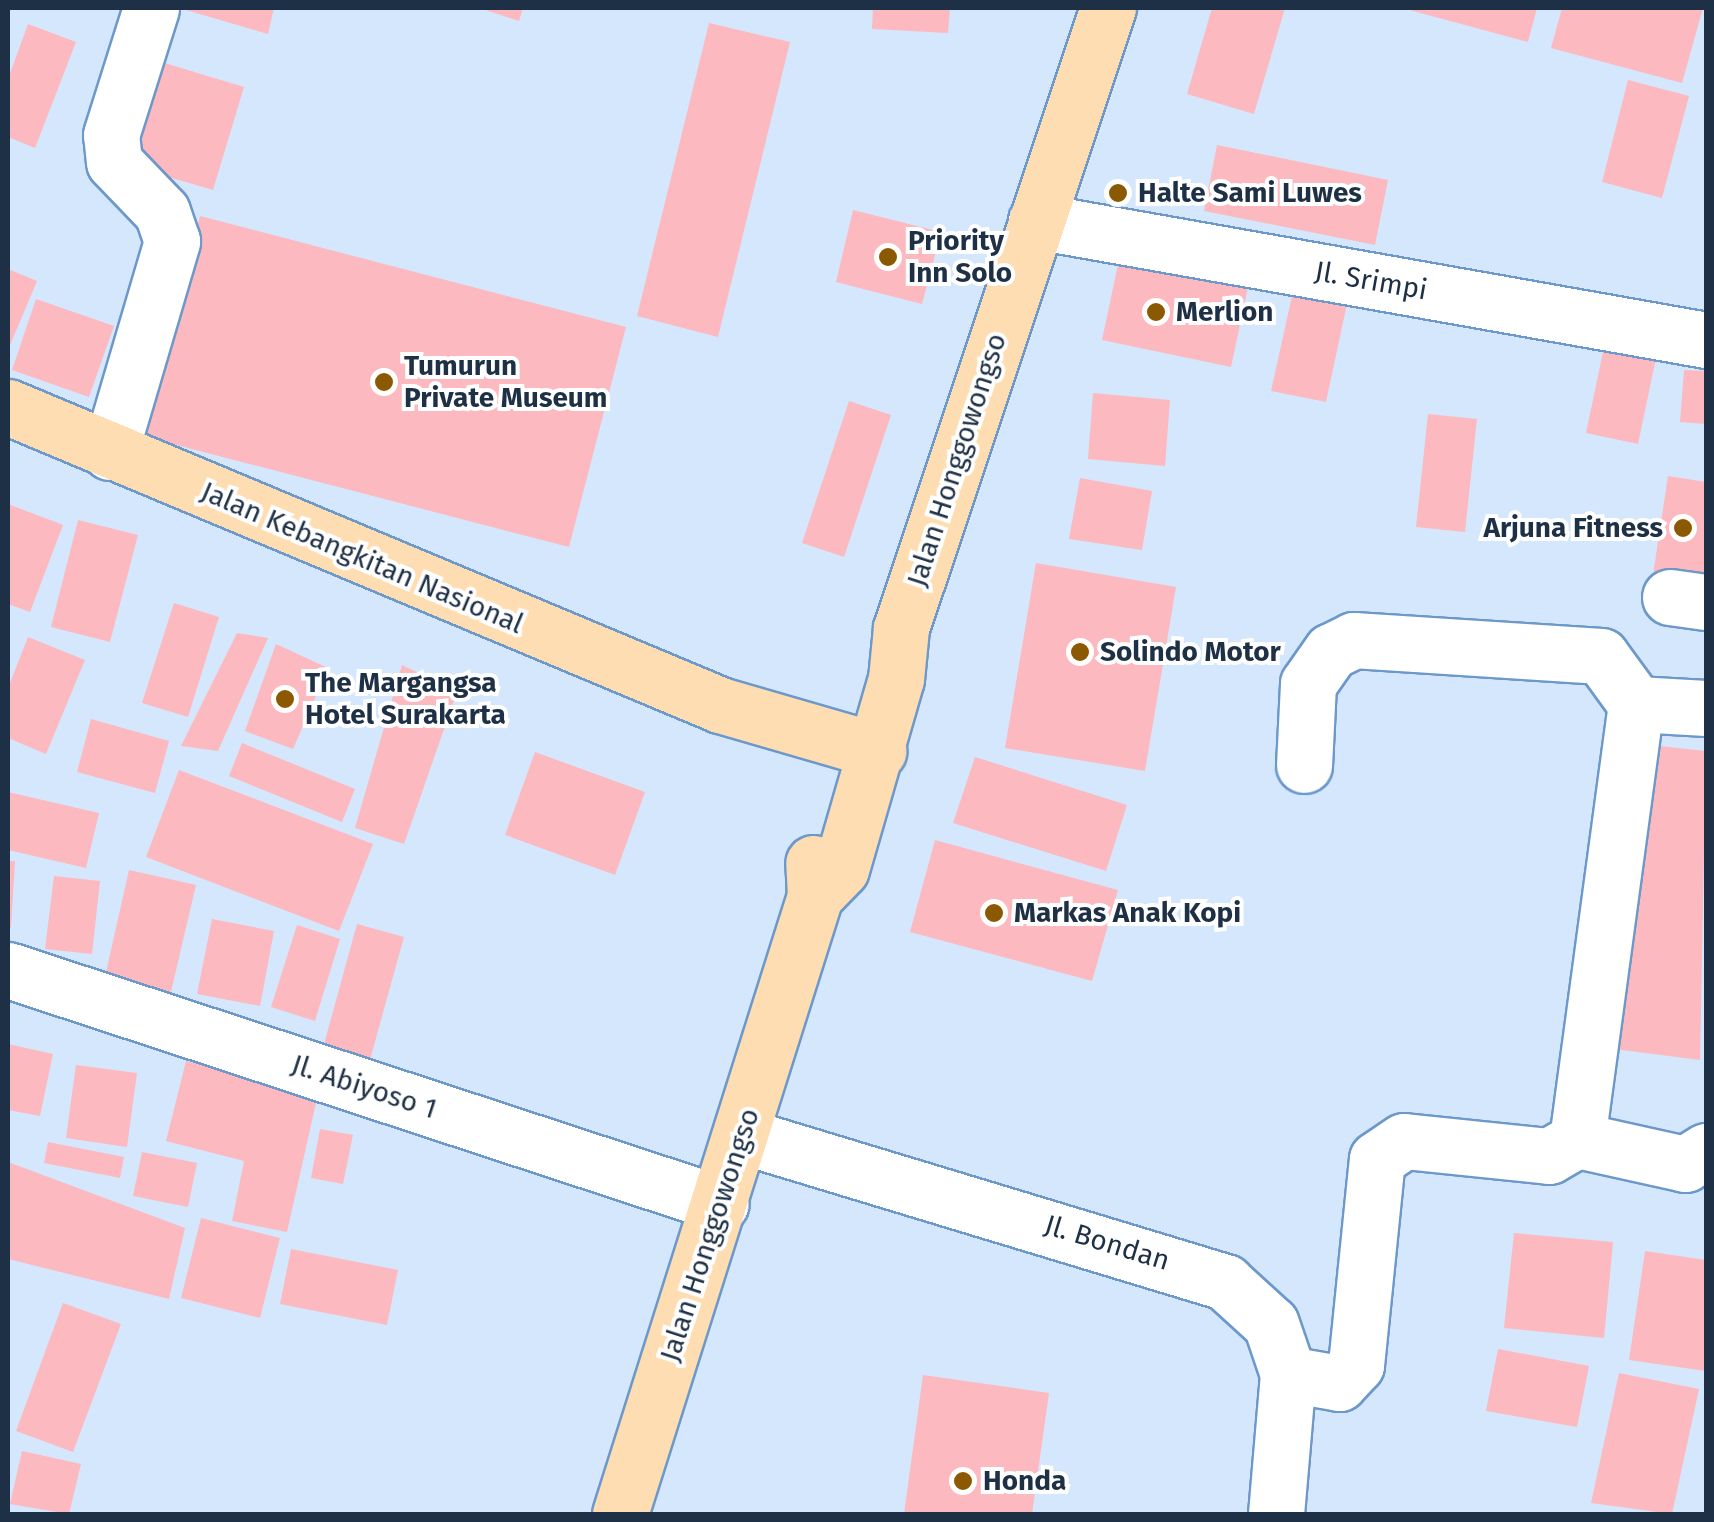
<!DOCTYPE html>
<style>
body{margin:0}
#map{position:relative;width:1714px;height:1522px;overflow:hidden;background:#d5e7fd;font-family:"Fira Sans",sans-serif}
div>[style]{position:absolute}
.building>*{inset:0;background:#fcb9bf}
.roads{filter:drop-shadow(2px 0 #6c98ca) drop-shadow(-2px 0 #6c98ca) drop-shadow(0 2px #6c98ca) drop-shadow(0 -2px #6c98ca)}
.minor>*{height:55px;margin:-27.5px;padding:0 27.5px;transform-origin:27.5px;border-radius:27.5px;background:#fff}
.major>*{height:55px;margin:-27.5px;padding:0 27.5px;transform-origin:27.5px;border-radius:27.5px;background:#feddb2}
.dots>*{width:28px;height:28px;translate:-50% -50%;box-sizing:border-box;border:5px solid #fff;border-radius:50%}
span{translate:-50% -50%;white-space:nowrap;text-align:center;line-height:1.15;-webkit-text-stroke:8px #fff;paint-order:stroke}
.poi-label{font-size:28px;color:#1e3045;font-weight:700}
.left{translate:0 -50%;text-align:left}
.right{translate:-100% -50%;text-align:right}
.street-label{font-size:28px;color:#1e3045}
.frame{position:absolute;inset:0;border:10px solid #1e3045;pointer-events:none}
</style>
<div id="map">
<div class="building">
<i style="clip-path:polygon(179px 8px,274px 8px,268px 34px)"></i>
<i style="clip-path:polygon(479px 8px,523px 8px,519px 21px)"></i>
<i style="clip-path:polygon(873px 8px,950px 8px,948px 33px,872px 29px)"></i>
<i style="clip-path:polygon(1212px 8px,1285px 8px,1254px 114px,1187px 94px)"></i>
<i style="clip-path:polygon(1402px 8px,1537px 8px,1528px 42px)"></i>
<i style="clip-path:polygon(1562px 8px,1703px 8px,1682px 83px,1551px 48px)"></i>
<i style="clip-path:polygon(709px 23px,790px 42px,718px 337px,637px 316px)"></i>
<i style="clip-path:polygon(28px 24px,76px 42px,35px 148px,8px 137px,8px 79px)"></i>
<i style="clip-path:polygon(158px 61px,244px 87px,213px 190px,127px 165px)"></i>
<i style="clip-path:polygon(1628px 80px,1689px 96px,1662px 198px,1602px 182px)"></i>
<i style="clip-path:polygon(1217px 145px,1388px 180px,1375px 245px,1204px 211px)"></i>
<i style="clip-path:polygon(853px 210px,941px 232px,922px 304px,836px 282px)"></i>
<i style="clip-path:polygon(200px 216px,626px 327px,569px 547px,142px 436px)"></i>
<i style="clip-path:polygon(1120px 255px,1249px 282px,1231px 367px,1102px 340px)"></i>
<i style="clip-path:polygon(8px 269px,37px 281px,8px 350px)"></i>
<i style="clip-path:polygon(1294px 287px,1348px 299px,1326px 402px,1271px 391px)"></i>
<i style="clip-path:polygon(36px 299px,114px 326px,89px 397px,12px 370px)"></i>
<i style="clip-path:polygon(1604px 347px,1656px 358px,1638px 444px,1586px 433px)"></i>
<i style="clip-path:polygon(1684px 370px,1706px 371px,1706px 424px,1680px 422px)"></i>
<i style="clip-path:polygon(1093px 393px,1170px 400px,1165px 466px,1088px 459px)"></i>
<i style="clip-path:polygon(849px 401px,891px 415px,844px 557px,802px 543px)"></i>
<i style="clip-path:polygon(1428px 414px,1477px 419px,1465px 532px,1416px 527px)"></i>
<i style="clip-path:polygon(1668px 476px,1706px 482px,1706px 582px,1653px 575px)"></i>
<i style="clip-path:polygon(1080px 478px,1152px 491px,1142px 550px,1069px 539px)"></i>
<i style="clip-path:polygon(8px 504px,63px 525px,30px 612px,8px 604px)"></i>
<i style="clip-path:polygon(78px 520px,138px 535px,110px 642px,51px 627px)"></i>
<i style="clip-path:polygon(1036px 563px,1176px 587px,1145px 771px,1005px 748px)"></i>
<i style="clip-path:polygon(174px 603px,219px 617px,188px 717px,142px 703px)"></i>
<i style="clip-path:polygon(237px 633px,268px 638px,218px 751px,181px 746px)"></i>
<i style="clip-path:polygon(28px 637px,85px 660px,46px 754px,8px 738px,8px 688px)"></i>
<i style="clip-path:polygon(276px 644px,328px 668px,293px 749px,245px 731px)"></i>
<i style="clip-path:polygon(402px 665px,457px 692px,404px 844px,355px 828px)"></i>
<i style="clip-path:polygon(91px 719px,169px 741px,155px 793px,77px 772px)"></i>
<i style="clip-path:polygon(242px 743px,355px 789px,342px 822px,229px 776px)"></i>
<i style="clip-path:polygon(1650px 745px,1706px 751px,1700px 1060px,1614px 1049px)"></i>
<i style="clip-path:polygon(535px 752px,645px 792px,615px 875px,505px 835px)"></i>
<i style="clip-path:polygon(975px 757px,1127px 805px,1106px 871px,953px 823px)"></i>
<i style="clip-path:polygon(179px 770px,373px 844px,339px 931px,146px 857px)"></i>
<i style="clip-path:polygon(8px 792px,99px 813px,86px 868px,8px 850px)"></i>
<i style="clip-path:polygon(935px 840px,1118px 890px,1092px 981px,910px 932px)"></i>
<i style="clip-path:polygon(8px 861px,15px 861px,11px 928px,8px 928px)"></i>
<i style="clip-path:polygon(129px 870px,196px 885px,170px 996px,104px 981px)"></i>
<i style="clip-path:polygon(54px 876px,100px 881px,92px 954px,45px 949px)"></i>
<i style="clip-path:polygon(212px 919px,274px 931px,260px 1006px,197px 994px)"></i>
<i style="clip-path:polygon(357px 924px,404px 937px,368px 1067px,321px 1055px)"></i>
<i style="clip-path:polygon(297px 925px,340px 939px,315px 1021px,271px 1007px)"></i>
<i style="clip-path:polygon(8px 1044px,53px 1054px,40px 1116px,8px 1110px)"></i>
<i style="clip-path:polygon(186px 1061px,318px 1094px,287px 1232px,232px 1221px,244px 1161px,166px 1141px)"></i>
<i style="clip-path:polygon(76px 1065px,137px 1073px,127px 1147px,66px 1138px)"></i>
<i style="clip-path:polygon(320px 1129px,353px 1135px,343px 1184px,311px 1178px)"></i>
<i style="clip-path:polygon(48px 1142px,124px 1157px,120px 1178px,44px 1163px)"></i>
<i style="clip-path:polygon(142px 1152px,197px 1163px,188px 1207px,133px 1196px)"></i>
<i style="clip-path:polygon(8px 1162px,185px 1228px,169px 1299px,8px 1259px)"></i>
<i style="clip-path:polygon(201px 1218px,280px 1238px,260px 1318px,181px 1298px)"></i>
<i style="clip-path:polygon(1514px 1233px,1613px 1242px,1604px 1338px,1504px 1328px)"></i>
<i style="clip-path:polygon(291px 1249px,398px 1270px,387px 1325px,280px 1304px)"></i>
<i style="clip-path:polygon(1645px 1251px,1706px 1260px,1706px 1371px,1629px 1360px)"></i>
<i style="clip-path:polygon(63px 1303px,121px 1324px,73px 1452px,16px 1431px)"></i>
<i style="clip-path:polygon(1498px 1349px,1589px 1366px,1577px 1427px,1486px 1411px)"></i>
<i style="clip-path:polygon(1619px 1373px,1699px 1389px,1672px 1514px,1591px 1503px)"></i>
<i style="clip-path:polygon(923px 1375px,1049px 1393px,1032px 1514px,904px 1514px)"></i>
<i style="clip-path:polygon(22px 1451px,81px 1464px,69px 1514px,10px 1504px)"></i>
</div>
<div class="roads">
<div class="minor">
<i style="left:1036px;top:221px;width:680px;rotate:10.07deg"></i>
<i style="left:110px;top:452px;width:220px;rotate:-73.6deg"></i>
<i style="left:172px;top:241px;width:31px;rotate:-109deg"></i>
<i style="left:162px;top:212px;width:69px;rotate:-133.8deg"></i>
<i style="left:114px;top:162px;width:27px;rotate:-96deg"></i>
<i style="left:111px;top:135px;width:133px;rotate:-72.5deg"></i>
<i style="left:1670px;top:597px;width:36px;rotate:8deg"></i>
<i style="left:1636px;top:704px;width:70px;rotate:3.3deg"></i>
<i style="left:8px;top:970px;width:750px;rotate:18.17deg"></i>
<i style="left:743px;top:1136px;width:504px;rotate:16.85deg"></i>
<i style="left:1225px;top:1282px;width:62px;rotate:42.4deg"></i>
<i style="left:1271px;top:1324px;width:53px;rotate:71.2deg"></i>
<i style="left:1288px;top:1374px;width:141px;rotate:94.9deg"></i>
<i style="left:1577px;top:1140px;width:111px;rotate:12.5deg"></i>
<i style="left:1685px;top:1164px;width:25px;rotate:-32deg"></i>
<i style="left:1288px;top:1374px;width:52px;rotate:10deg"></i>
<i style="left:1339px;top:1383px;width:25px;rotate:-47deg"></i>
<i style="left:1356px;top:1365px;width:207px;rotate:-84.2deg"></i>
<i style="left:1377px;top:1159px;width:32px;rotate:-34deg"></i>
<i style="left:1404px;top:1141px;width:146px;rotate:5.9deg"></i>
<i style="left:1549px;top:1156px;width:32px;rotate:-30deg"></i>
<i style="left:1577px;top:1140px;width:440px;rotate:-82.3deg"></i>
<i style="left:1636px;top:704px;width:59px;rotate:-126.1deg"></i>
<i style="left:1601px;top:656px;width:248px;rotate:-176.3deg"></i>
<i style="left:1354px;top:640px;width:25px;rotate:154deg"></i>
<i style="left:1331px;top:651px;width:40px;rotate:124.9deg"></i>
<i style="left:1308px;top:684px;width:81px;rotate:92.8deg"></i>
</div>
<div class="major">
<i style="left:8px;top:407px;width:772px;rotate:22.71deg"></i>
<i style="left:720px;top:705px;width:165px;rotate:16.2deg"></i>
<i style="left:815px;top:896px;width:37px;rotate:-46deg"></i>
<i style="left:841px;top:869px;width:198px;rotate:-73.9deg"></i>
<i style="left:896px;top:679px;width:51px;rotate:-84.4deg"></i>
<i style="left:901px;top:628px;width:654px;rotate:-71.54deg"></i>
<i style="left:620px;top:1514px;width:648px;rotate:-72.49deg"></i>
<i style="left:815px;top:896px;width:33px;rotate:-93deg"></i>
</div>
</div>
<div class="dots">
<i style="left:1118px;top:193px;background:#8a5901"></i>
<i style="left:888px;top:257px;background:#8a5901"></i>
<i style="left:1156px;top:312px;background:#8a5901"></i>
<i style="left:384px;top:382px;background:#8a5901"></i>
<i style="left:1683px;top:528px;background:#8a5901"></i>
<i style="left:1080px;top:652px;background:#8a5901"></i>
<i style="left:285px;top:699px;background:#8a5901"></i>
<i style="left:994px;top:913px;background:#8a5901"></i>
<i style="left:963px;top:1481px;background:#8a5901"></i>
</div>
<div class="poi-label">
<span class="left" style="left:1138px;top:193px">Halte Sami Luwes</span>
<span class="left" style="left:908px;top:257px">Priority<br>Inn Solo</span>
<span class="left" style="left:1176px;top:312px">Merlion</span>
<span class="left" style="left:404px;top:382px">Tumurun<br>Private Museum</span>
<span class="right" style="left:1663px;top:528px">Arjuna Fitness</span>
<span class="left" style="left:1100px;top:652px">Solindo Motor</span>
<span class="left" style="left:305px;top:699px">The Margangsa<br>Hotel Surakarta</span>
<span class="left" style="left:1014px;top:913px">Markas Anak Kopi</span>
<span class="left" style="left:983px;top:1481px">Honda</span>
</div>
<div class="street-label">
<span style="left:1371px;top:281px;rotate:10deg">Jl. Srimpi</span>
<span style="left:957px;top:460px;rotate:-72deg">Jalan Honggowongso</span>
<span style="left:362px;top:558px;rotate:23deg">Jalan Kebangkitan Nasional</span>
<span style="left:364px;top:1087px;rotate:18deg">Jl. Abiyoso 1</span>
<span style="left:710px;top:1235px;rotate:-72deg">Jalan Honggowongso</span>
<span style="left:1107px;top:1243px;rotate:17deg">Jl. Bondan</span>
</div>
<div class="frame"></div>
</div>
